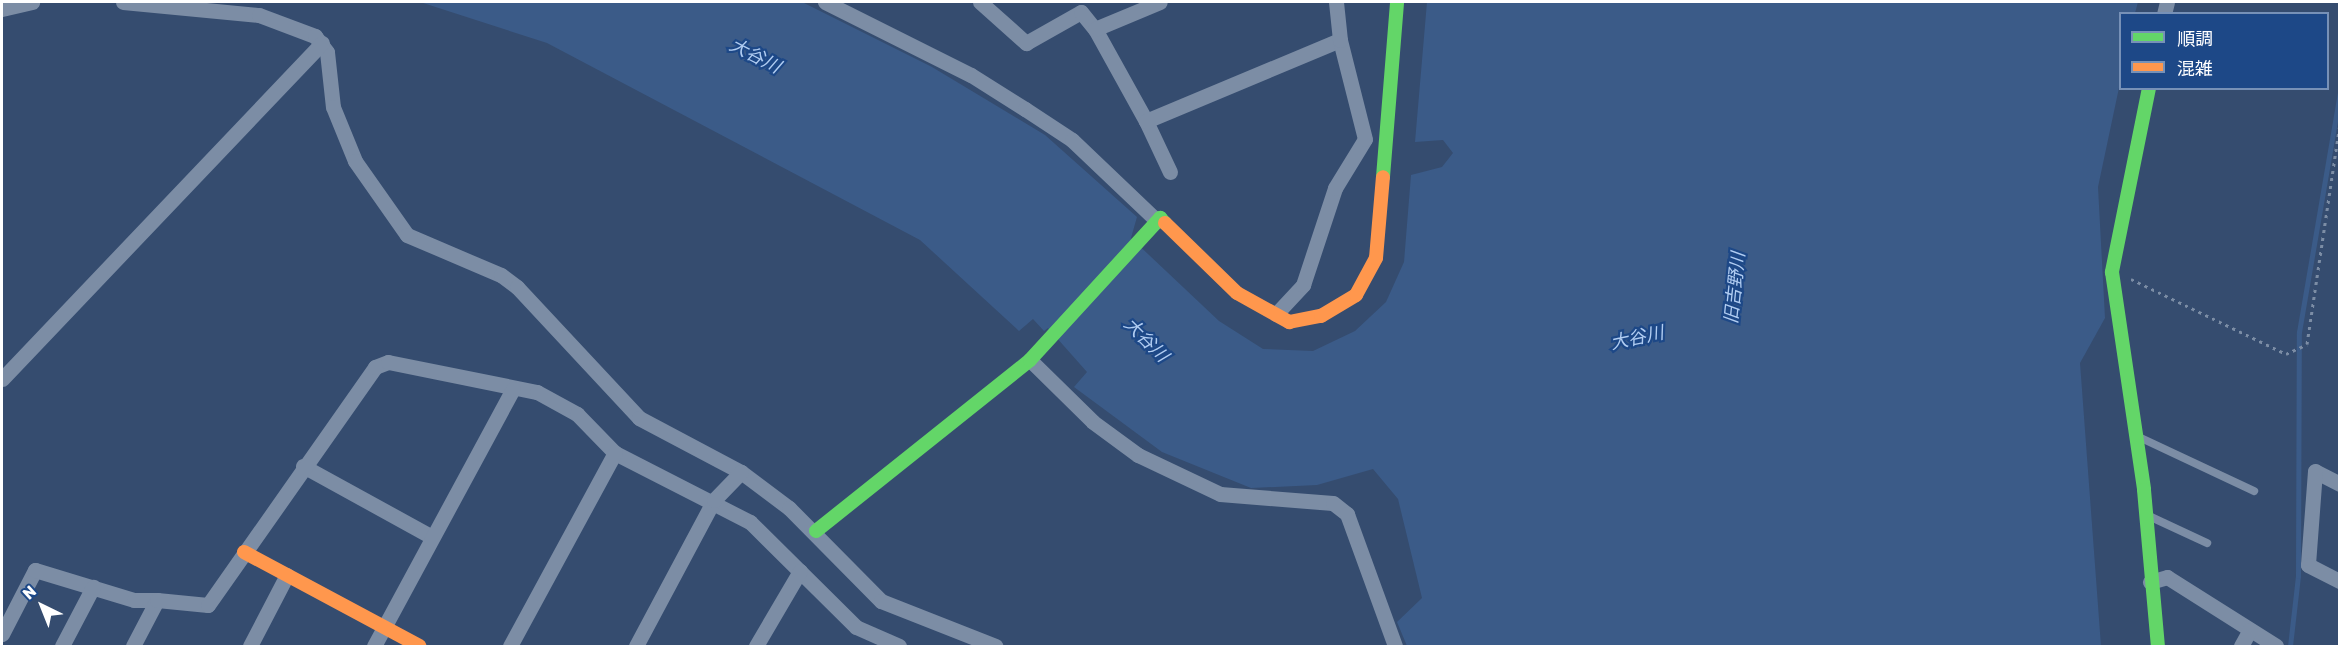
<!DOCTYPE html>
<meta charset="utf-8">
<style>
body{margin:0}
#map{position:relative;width:2341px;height:648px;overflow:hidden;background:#354c6f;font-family:Rubik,"Noto Sans JP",sans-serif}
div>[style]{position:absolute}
.water>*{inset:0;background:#3b5b88}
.stream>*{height:5px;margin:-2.5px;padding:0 2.5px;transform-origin:2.5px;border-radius:2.5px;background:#3b5b88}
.path>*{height:3px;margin-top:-1.5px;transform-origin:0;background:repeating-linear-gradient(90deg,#7c8da5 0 3px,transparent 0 7.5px)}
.lane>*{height:8px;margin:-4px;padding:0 4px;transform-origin:4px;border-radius:4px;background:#7c8da5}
.street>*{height:15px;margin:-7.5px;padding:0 7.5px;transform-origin:7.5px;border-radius:7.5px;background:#7c8da5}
.fast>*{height:14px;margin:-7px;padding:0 7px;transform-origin:7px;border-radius:7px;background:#63d668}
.slow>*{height:14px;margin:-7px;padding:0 7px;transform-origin:7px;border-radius:7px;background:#ff974d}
span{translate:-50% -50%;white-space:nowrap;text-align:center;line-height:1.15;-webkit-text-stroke:4.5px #1d4887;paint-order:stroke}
.water-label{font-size:18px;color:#b1cdf2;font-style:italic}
.frame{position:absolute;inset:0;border:3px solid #fff;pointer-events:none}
.legend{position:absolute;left:2119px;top:12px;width:210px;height:78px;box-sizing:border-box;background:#1d4887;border:2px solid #7791b7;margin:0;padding:8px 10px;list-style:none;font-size:18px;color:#fff}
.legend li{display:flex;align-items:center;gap:12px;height:30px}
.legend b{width:30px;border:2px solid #7791b7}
.north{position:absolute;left:12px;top:576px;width:60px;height:60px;-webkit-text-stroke:4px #1d4887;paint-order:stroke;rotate:317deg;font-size:16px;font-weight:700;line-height:24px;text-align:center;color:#fff}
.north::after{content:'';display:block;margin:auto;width:21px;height:27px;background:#fff;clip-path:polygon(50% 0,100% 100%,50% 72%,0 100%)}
</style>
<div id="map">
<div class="water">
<i style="clip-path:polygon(420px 2px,802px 2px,932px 67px,1045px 135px,1137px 217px,1131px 238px,1219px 321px,1263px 349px,1313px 351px,1355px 331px,1386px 302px,1404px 262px,1411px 175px,1442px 167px,1453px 153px,1443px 140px,1415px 142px,1427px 2px,2138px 2px,2135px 13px,2120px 14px,2120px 83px,2098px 187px,2105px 318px,2080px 363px,2101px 646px,1407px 646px,1397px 622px,1422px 598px,1398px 499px,1373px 469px,1317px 485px,1251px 488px,1162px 452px,1074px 387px,1087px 372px,1048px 328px,1044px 331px,1033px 319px,1019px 331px,920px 240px,547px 43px)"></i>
</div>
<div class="stream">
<i style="left:2290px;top:646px;width:70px;rotate:-83.5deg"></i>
<i style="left:2298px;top:576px;width:244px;rotate:-89.8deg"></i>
<i style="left:2299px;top:332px;width:242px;rotate:-80.3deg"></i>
</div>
<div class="path">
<i style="left:2131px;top:279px;width:172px;rotate:25.8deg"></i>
<i style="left:2286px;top:354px;width:23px;rotate:-25deg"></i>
<i style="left:2307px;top:344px;width:223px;rotate:-81.5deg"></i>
</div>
<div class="lane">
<i style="left:2141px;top:438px;width:125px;rotate:25.1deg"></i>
<i style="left:2151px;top:517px;width:62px;rotate:24.9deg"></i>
</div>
<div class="street">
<i style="left:123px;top:2px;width:137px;rotate:5.5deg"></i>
<i style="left:259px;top:15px;width:60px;rotate:20.6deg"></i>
<i style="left:315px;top:36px;width:20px;rotate:53deg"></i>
<i style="left:327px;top:52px;width:55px;rotate:83.8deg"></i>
<i style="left:333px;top:107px;width:58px;rotate:67.8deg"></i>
<i style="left:355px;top:161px;width:90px;rotate:54.9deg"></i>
<i style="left:407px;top:235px;width:102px;rotate:23.1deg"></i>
<i style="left:501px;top:275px;width:20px;rotate:37deg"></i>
<i style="left:517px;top:287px;width:179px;rotate:47deg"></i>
<i style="left:639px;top:418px;width:115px;rotate:27.9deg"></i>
<i style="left:741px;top:472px;width:60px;rotate:36.9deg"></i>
<i style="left:789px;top:508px;width:131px;rotate:45.3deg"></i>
<i style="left:881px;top:601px;width:123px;rotate:21.5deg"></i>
<i style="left:825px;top:2px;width:163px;rotate:26.6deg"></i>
<i style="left:971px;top:75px;width:64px;rotate:32.2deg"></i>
<i style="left:1025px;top:109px;width:56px;rotate:33.4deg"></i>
<i style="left:1072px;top:140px;width:117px;rotate:43.6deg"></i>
<i style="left:980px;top:2px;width:62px;rotate:41.7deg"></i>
<i style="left:1026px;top:43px;width:63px;rotate:-29.4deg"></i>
<i style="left:1081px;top:12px;width:22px;rotate:51deg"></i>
<i style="left:2px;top:9px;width:31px;rotate:-13deg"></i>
<i style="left:2164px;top:14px;width:12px;rotate:-76deg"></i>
<i style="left:1146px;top:121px;width:105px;rotate:-119deg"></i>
<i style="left:1095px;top:29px;width:70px;rotate:-22.6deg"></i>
<i style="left:1170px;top:172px;width:56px;rotate:-115.2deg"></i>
<i style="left:1146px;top:121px;width:210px;rotate:-22.7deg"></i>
<i style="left:1276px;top:314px;width:40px;rotate:-47deg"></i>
<i style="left:1303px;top:285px;width:102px;rotate:-71.7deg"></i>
<i style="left:1335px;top:188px;width:57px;rotate:-58.5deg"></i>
<i style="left:1365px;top:139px;width:102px;rotate:-104.2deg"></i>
<i style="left:1340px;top:40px;width:38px;rotate:-96deg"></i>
<i style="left:1030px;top:360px;width:88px;rotate:44.5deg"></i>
<i style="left:1093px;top:422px;width:56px;rotate:36.3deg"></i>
<i style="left:1138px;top:455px;width:91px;rotate:25.4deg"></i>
<i style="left:1220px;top:494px;width:113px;rotate:4.6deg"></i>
<i style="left:1333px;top:503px;width:18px;rotate:38deg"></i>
<i style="left:1347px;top:514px;width:140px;rotate:70deg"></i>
<i style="left:2px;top:379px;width:464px;rotate:-46.4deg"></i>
<i style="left:303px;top:466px;width:147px;rotate:28.8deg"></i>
<i style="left:2340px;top:484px;width:28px;rotate:-153deg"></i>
<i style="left:2315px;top:471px;width:94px;rotate:94.3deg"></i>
<i style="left:2308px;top:565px;width:36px;rotate:27deg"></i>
<i style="left:2150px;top:582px;width:18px;rotate:-16deg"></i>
<i style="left:2167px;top:577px;width:129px;rotate:32.3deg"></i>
<i style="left:2px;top:634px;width:72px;rotate:-62.7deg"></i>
<i style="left:35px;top:570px;width:103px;rotate:16.9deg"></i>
<i style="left:134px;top:600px;width:23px"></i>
<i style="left:62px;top:646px;width:67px;rotate:-62.3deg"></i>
<i style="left:133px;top:646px;width:52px;rotate:-62.4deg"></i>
<i style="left:157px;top:600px;width:51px;rotate:5.6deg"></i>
<i style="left:208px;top:605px;width:291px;rotate:-54.9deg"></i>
<i style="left:375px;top:367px;width:14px;rotate:-21deg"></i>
<i style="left:388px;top:362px;width:152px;rotate:11.4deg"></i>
<i style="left:537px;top:392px;width:46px;rotate:28.8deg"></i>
<i style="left:577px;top:414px;width:54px;rotate:45.7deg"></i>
<i style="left:615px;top:453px;width:152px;rotate:27.1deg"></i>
<i style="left:750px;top:522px;width:149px;rotate:44.7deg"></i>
<i style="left:856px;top:627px;width:47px;rotate:23.8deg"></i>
<i style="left:250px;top:646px;width:80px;rotate:-62.5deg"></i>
<i style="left:374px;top:646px;width:292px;rotate:-61.6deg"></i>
<i style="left:510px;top:646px;width:220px;rotate:-61.5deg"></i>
<i style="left:636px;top:646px;width:166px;rotate:-61.9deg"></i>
<i style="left:714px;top:500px;width:39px;rotate:-46deg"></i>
<i style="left:756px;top:646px;width:87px;rotate:-59.6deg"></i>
<i style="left:2241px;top:646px;width:18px;rotate:-61deg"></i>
</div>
<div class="fast">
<i style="left:2149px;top:88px;width:188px;rotate:101.4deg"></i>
<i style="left:2112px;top:272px;width:220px;rotate:81.6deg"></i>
<i style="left:2144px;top:490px;width:157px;rotate:84.9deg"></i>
<i style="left:1383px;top:177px;width:176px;rotate:-85.4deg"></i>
<i style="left:816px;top:531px;width:274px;rotate:-38.6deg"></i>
<i style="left:1030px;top:360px;width:193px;rotate:-47.5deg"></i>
<i style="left:1160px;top:218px;width:7px;rotate:45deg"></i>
</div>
<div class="slow">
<i style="left:1165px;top:223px;width:100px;rotate:44.2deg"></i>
<i style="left:1237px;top:293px;width:60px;rotate:29.1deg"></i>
<i style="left:1289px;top:322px;width:33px;rotate:-11deg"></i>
<i style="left:1321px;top:316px;width:41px;rotate:-31deg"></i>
<i style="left:1356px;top:295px;width:42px;rotate:-61.6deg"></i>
<i style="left:1376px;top:258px;width:81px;rotate:-85.1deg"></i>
<i style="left:244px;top:552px;width:199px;rotate:28.2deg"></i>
</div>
<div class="water-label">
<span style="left:755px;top:56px;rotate:27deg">大谷川</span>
<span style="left:1735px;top:288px;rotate:-84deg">旧吉野川</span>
<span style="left:1637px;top:338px;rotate:-12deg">大谷川</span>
<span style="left:1146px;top:340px;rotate:45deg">大谷川</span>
</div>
<div class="frame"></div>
<ul class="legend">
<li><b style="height:8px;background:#63d668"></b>順調</li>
<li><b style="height:8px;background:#ff974d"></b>混雑</li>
</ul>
<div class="north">N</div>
</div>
